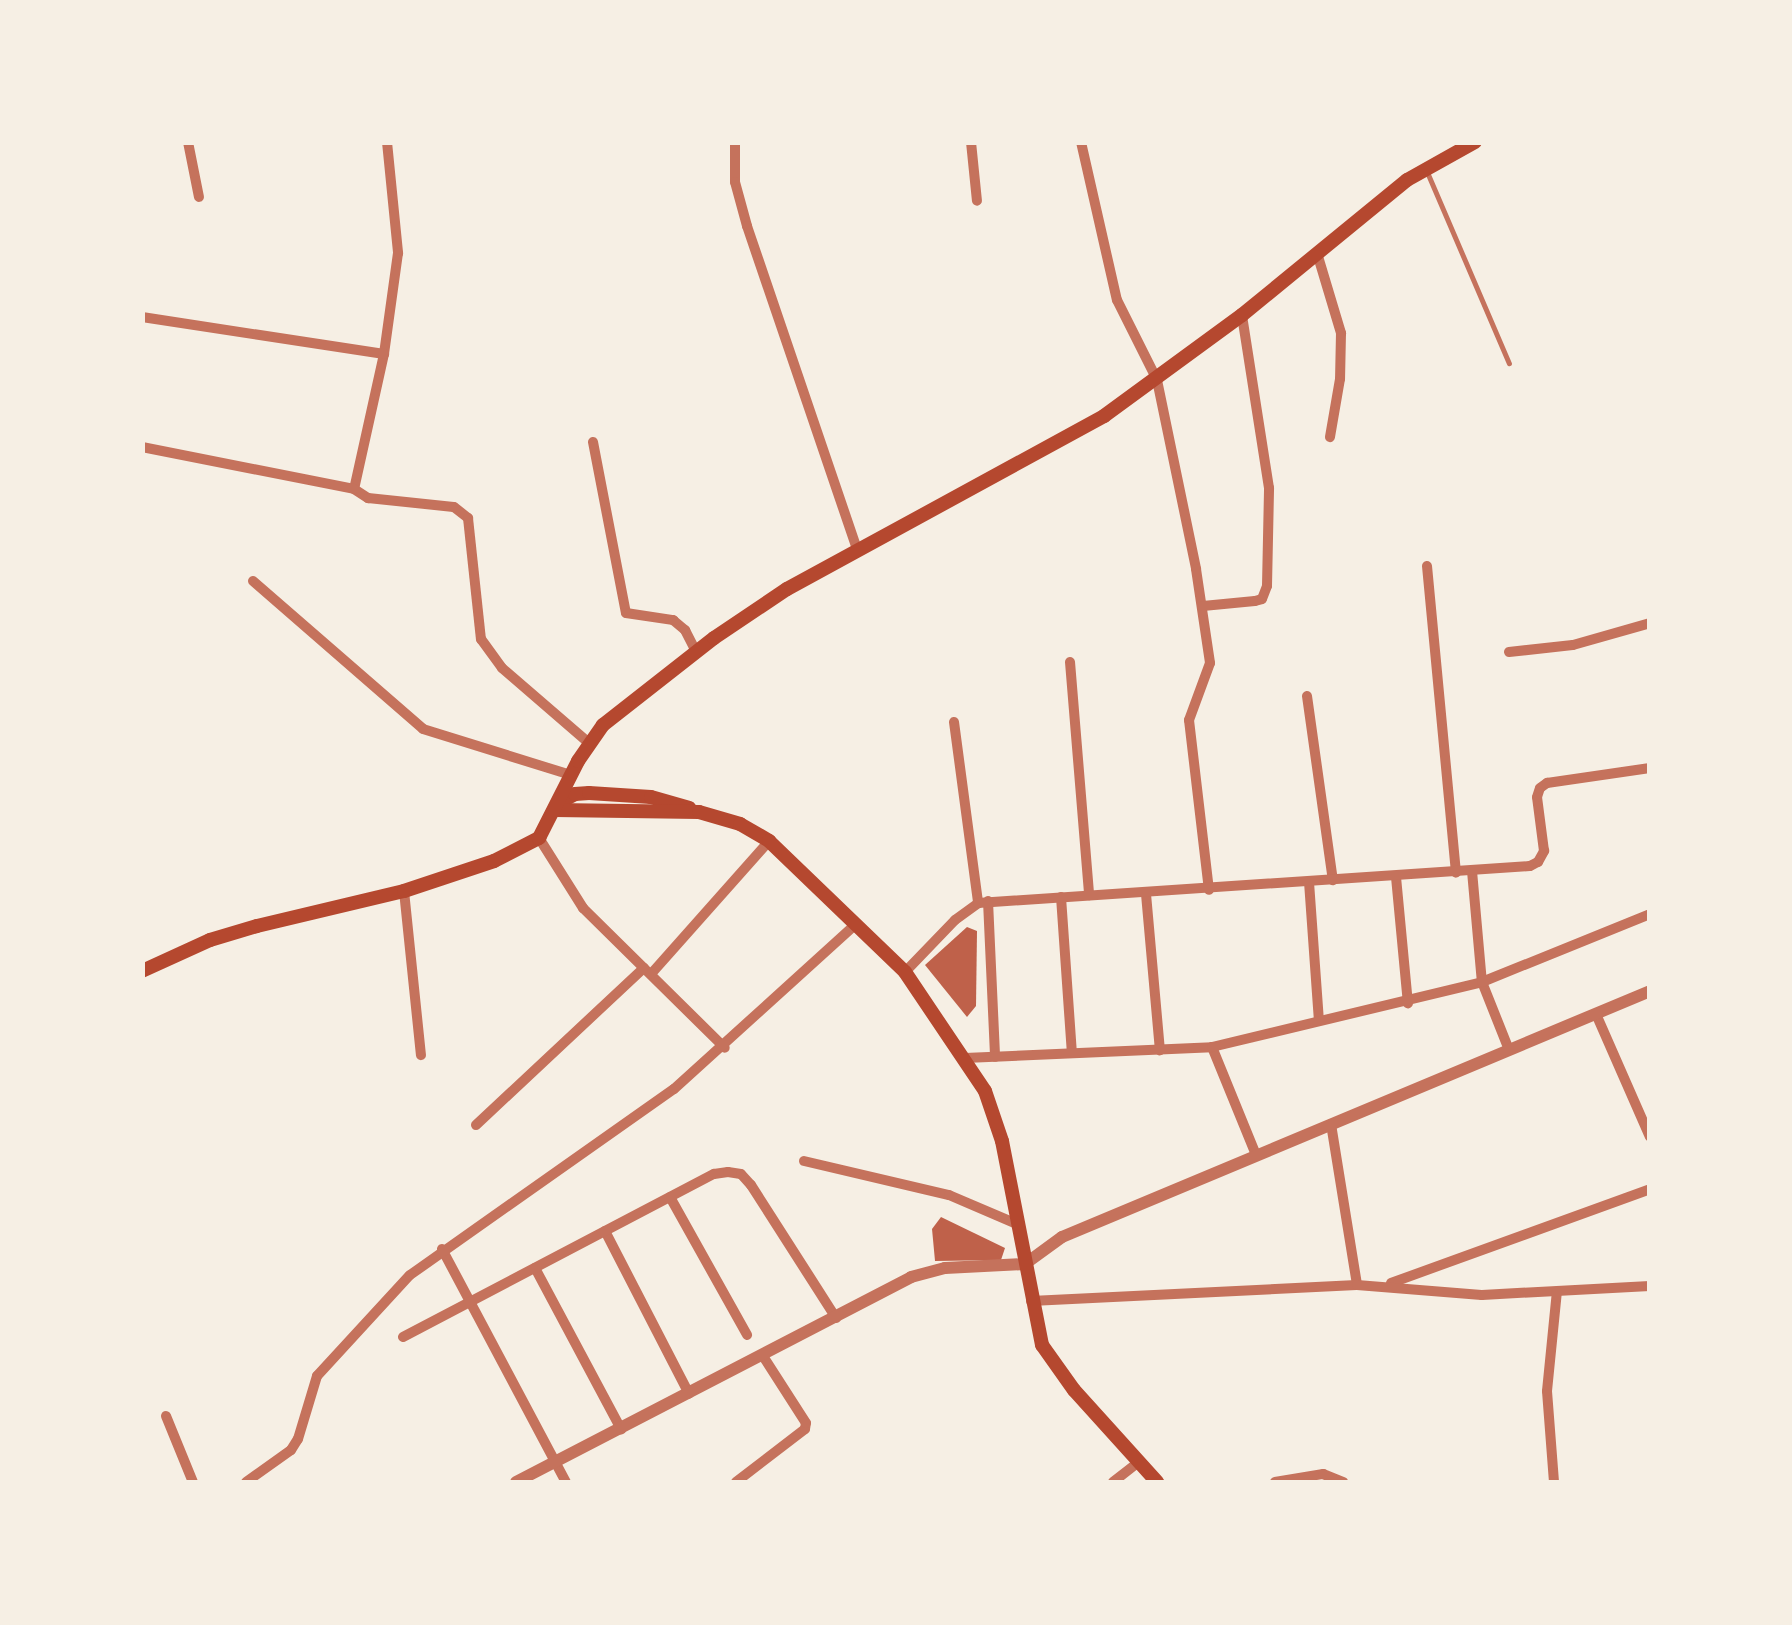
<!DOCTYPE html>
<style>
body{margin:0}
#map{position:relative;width:1792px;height:1625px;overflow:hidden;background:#f6efe4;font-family:Arial,sans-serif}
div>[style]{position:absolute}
.building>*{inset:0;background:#bf614a}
.service>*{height:5px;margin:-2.5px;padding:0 2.5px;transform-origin:2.5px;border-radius:2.5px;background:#c5725c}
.minor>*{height:10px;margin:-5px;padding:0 5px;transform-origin:5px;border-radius:5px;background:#c5725c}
.tertiary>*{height:12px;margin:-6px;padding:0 6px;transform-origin:6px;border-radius:6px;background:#c5725c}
.secondary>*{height:14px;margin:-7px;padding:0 7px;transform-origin:7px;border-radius:7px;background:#b5482f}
span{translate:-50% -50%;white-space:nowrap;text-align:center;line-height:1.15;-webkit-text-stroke:10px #f6efe4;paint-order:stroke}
.frame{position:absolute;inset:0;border:145px solid #f6efe4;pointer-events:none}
</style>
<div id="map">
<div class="building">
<i style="clip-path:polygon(967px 927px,977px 931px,976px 1006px,967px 1017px,925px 965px)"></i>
<i style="clip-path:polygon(941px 1217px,1005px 1248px,1001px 1260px,935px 1261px,932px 1229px)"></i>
</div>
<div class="service">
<i style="left:1427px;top:172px;width:208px;rotate:66.8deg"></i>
</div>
<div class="minor">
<i style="left:188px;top:142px;width:56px;rotate:78.7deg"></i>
<i style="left:387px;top:142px;width:112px;rotate:84.3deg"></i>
<i style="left:398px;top:253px;width:102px;rotate:97.9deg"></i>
<i style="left:384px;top:354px;width:138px;rotate:102.5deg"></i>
<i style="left:354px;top:489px;width:17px;rotate:33deg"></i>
<i style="left:368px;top:498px;width:86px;rotate:6deg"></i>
<i style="left:454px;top:507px;width:18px;rotate:38deg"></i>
<i style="left:468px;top:518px;width:122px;rotate:83.9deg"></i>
<i style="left:481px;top:639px;width:36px;rotate:54deg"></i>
<i style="left:502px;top:668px;width:115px;rotate:40.8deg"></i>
<i style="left:735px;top:142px;width:40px;rotate:90deg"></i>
<i style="left:735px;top:182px;width:46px;rotate:74.7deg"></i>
<i style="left:747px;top:226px;width:342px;rotate:71.2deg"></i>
<i style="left:971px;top:142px;width:59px;rotate:84.2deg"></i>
<i style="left:1081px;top:142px;width:162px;rotate:77.2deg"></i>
<i style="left:1117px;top:300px;width:89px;rotate:63.4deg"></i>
<i style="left:1157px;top:380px;width:193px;rotate:78.3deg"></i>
<i style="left:1196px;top:569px;width:95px;rotate:81.5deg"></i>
<i style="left:1210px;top:663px;width:61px;rotate:110.2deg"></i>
<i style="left:1189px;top:720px;width:171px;rotate:83.3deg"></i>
<i style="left:1317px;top:253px;width:84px;rotate:73.3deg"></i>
<i style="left:1341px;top:333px;width:46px;rotate:91.2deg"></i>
<i style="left:1340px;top:379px;width:59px;rotate:99.8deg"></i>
<i style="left:142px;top:317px;width:245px;rotate:8.7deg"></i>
<i style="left:593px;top:442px;width:174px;rotate:79.1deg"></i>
<i style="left:626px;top:613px;width:48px;rotate:8.5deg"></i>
<i style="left:673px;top:620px;width:16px;rotate:40deg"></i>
<i style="left:685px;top:630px;width:25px;rotate:63deg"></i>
<i style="left:142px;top:447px;width:216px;rotate:11.2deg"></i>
<i style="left:1427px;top:566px;width:308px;rotate:84.6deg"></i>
<i style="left:253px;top:581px;width:225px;rotate:41deg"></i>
<i style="left:423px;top:729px;width:155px;rotate:17.3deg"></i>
<i style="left:1203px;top:606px;width:52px;rotate:-5.5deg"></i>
<i style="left:1255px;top:601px;width:7px;rotate:-16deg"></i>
<i style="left:1262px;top:599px;width:14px;rotate:-69deg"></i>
<i style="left:1267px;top:586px;width:98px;rotate:-88.8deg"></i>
<i style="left:1269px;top:488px;width:175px;rotate:-98.9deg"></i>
<i style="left:1509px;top:652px;width:64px;rotate:-6.2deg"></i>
<i style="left:1573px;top:645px;width:80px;rotate:-15.9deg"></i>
<i style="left:1070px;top:662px;width:234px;rotate:85.3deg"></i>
<i style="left:1307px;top:696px;width:186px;rotate:82deg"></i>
<i style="left:954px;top:722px;width:183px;rotate:82.4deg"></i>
<i style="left:539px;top:838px;width:83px;rotate:57.8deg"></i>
<i style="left:583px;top:908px;width:199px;rotate:44.6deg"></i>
<i style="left:1472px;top:871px;width:111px;rotate:84.9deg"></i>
<i style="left:1482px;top:982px;width:73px;rotate:68.3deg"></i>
<i style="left:1396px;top:877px;width:127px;rotate:84.6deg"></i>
<i style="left:1309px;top:882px;width:138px;rotate:85.9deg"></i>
<i style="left:404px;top:891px;width:165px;rotate:84.1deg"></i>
<i style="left:1146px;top:894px;width:157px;rotate:84.9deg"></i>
<i style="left:1061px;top:897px;width:156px;rotate:86deg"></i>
<i style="left:988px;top:901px;width:156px;rotate:87.4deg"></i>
<i style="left:905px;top:972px;width:72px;rotate:-46.1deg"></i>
<i style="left:955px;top:920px;width:29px;rotate:-36deg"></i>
<i style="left:978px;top:903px;width:553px;rotate:-3.83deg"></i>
<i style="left:1530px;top:866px;width:9px;rotate:-27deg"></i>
<i style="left:1538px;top:862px;width:13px;rotate:-61deg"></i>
<i style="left:1544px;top:851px;width:54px;rotate:-97.4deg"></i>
<i style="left:1537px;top:797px;width:9px;rotate:-72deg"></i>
<i style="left:1540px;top:788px;width:9px;rotate:-36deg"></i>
<i style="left:1547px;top:783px;width:104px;rotate:-8.3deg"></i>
<i style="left:651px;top:974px;width:178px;rotate:-48.4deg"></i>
<i style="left:1596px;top:1014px;width:134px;rotate:66.3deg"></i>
<i style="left:1212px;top:1047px;width:117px;rotate:67.8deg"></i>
<i style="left:965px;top:1058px;width:247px;rotate:-2.5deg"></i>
<i style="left:1212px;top:1047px;width:278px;rotate:-13.5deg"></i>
<i style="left:1482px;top:982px;width:181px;rotate:-22deg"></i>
<i style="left:1331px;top:1124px;width:163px;rotate:80.8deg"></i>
<i style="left:476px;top:1125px;width:230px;rotate:-43.1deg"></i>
<i style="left:804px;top:1161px;width:149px;rotate:13.2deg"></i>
<i style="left:949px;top:1195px;width:74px;rotate:23.1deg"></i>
<i style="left:670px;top:1197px;width:158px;rotate:60.8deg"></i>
<i style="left:605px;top:1231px;width:183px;rotate:62.7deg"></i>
<i style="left:442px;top:1249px;width:264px;rotate:62deg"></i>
<i style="left:535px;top:1268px;width:183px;rotate:61.9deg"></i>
<i style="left:1391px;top:1283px;width:276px;rotate:-19.9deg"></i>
<i style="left:1031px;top:1301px;width:326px;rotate:-2.8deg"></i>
<i style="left:1357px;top:1285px;width:125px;rotate:4.6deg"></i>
<i style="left:1482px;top:1295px;width:168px;rotate:-3.1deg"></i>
<i style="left:403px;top:1337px;width:351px;rotate:-27.7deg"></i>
<i style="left:714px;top:1174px;width:14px;rotate:-8deg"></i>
<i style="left:728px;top:1172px;width:13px;rotate:9deg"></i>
<i style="left:741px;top:1174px;width:15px;rotate:48deg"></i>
<i style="left:751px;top:1185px;width:158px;rotate:57.4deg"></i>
<i style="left:166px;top:1416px;width:71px;rotate:67.8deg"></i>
<i style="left:246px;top:1482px;width:55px;rotate:-35.4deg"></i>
<i style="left:291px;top:1450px;width:13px;rotate:-58deg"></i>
<i style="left:298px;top:1439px;width:66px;rotate:-73.2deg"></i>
<i style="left:317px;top:1376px;width:137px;rotate:-47.4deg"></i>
<i style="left:410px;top:1275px;width:323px;rotate:-35.2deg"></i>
<i style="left:674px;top:1089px;width:246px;rotate:-42.2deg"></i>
<i style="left:736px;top:1482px;width:87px;rotate:-37.5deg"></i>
<i style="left:805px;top:1429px;width:6px;rotate:-81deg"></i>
<i style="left:806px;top:1423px;width:80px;rotate:-122.7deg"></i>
<i style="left:1113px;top:1482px;width:34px;rotate:-38deg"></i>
<i style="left:1275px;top:1482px;width:49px;rotate:-9.5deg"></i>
<i style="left:1323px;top:1474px;width:22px;rotate:22deg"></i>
<i style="left:1554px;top:1482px;width:91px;rotate:-94.4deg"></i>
<i style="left:1547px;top:1391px;width:100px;rotate:-84.3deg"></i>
</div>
<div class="tertiary">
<i style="left:516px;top:1482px;width:445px;rotate:-27.4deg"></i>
<i style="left:911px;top:1277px;width:35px;rotate:-15deg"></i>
<i style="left:945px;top:1268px;width:80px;rotate:-2.9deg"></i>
<i style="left:1025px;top:1264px;width:46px;rotate:-36.1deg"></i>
<i style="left:1062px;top:1237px;width:637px;rotate:-22.7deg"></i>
</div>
<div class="secondary">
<i style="left:560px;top:802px;width:17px;rotate:-28deg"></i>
<i style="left:575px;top:794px;width:14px;rotate:-4deg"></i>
<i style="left:589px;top:793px;width:62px;rotate:3.7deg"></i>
<i style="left:651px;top:797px;width:40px;rotate:16deg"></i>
<i style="left:555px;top:810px;width:144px;rotate:0.8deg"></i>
<i style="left:699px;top:812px;width:43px;rotate:16.3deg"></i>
<i style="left:740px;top:824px;width:34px;rotate:30deg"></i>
<i style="left:769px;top:841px;width:189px;rotate:43.9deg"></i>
<i style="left:905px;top:972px;width:143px;rotate:56.1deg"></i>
<i style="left:985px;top:1091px;width:53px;rotate:71.2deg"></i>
<i style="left:1002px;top:1141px;width:208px;rotate:78.9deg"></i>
<i style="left:1042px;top:1345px;width:55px;rotate:54.6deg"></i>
<i style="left:1074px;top:1390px;width:124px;rotate:47.9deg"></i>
<i style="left:142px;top:971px;width:75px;rotate:-24.5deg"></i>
<i style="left:210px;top:940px;width:49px;rotate:-16.6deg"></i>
<i style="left:257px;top:926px;width:151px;rotate:-13.4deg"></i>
<i style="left:404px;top:891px;width:95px;rotate:-18.4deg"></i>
<i style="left:494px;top:861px;width:51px;rotate:-27.1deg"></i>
<i style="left:539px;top:838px;width:86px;rotate:-63.1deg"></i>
<i style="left:578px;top:761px;width:44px;rotate:-55.2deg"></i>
<i style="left:603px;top:725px;width:141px;rotate:-38.1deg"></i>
<i style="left:714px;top:638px;width:88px;rotate:-33.9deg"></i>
<i style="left:787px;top:589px;width:361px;rotate:-28.6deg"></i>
<i style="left:1104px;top:416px;width:171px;rotate:-36.2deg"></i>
<i style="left:1242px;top:315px;width:213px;rotate:-39.3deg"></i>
<i style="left:1407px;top:180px;width:78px;rotate:-29.2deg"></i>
</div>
<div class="frame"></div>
</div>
